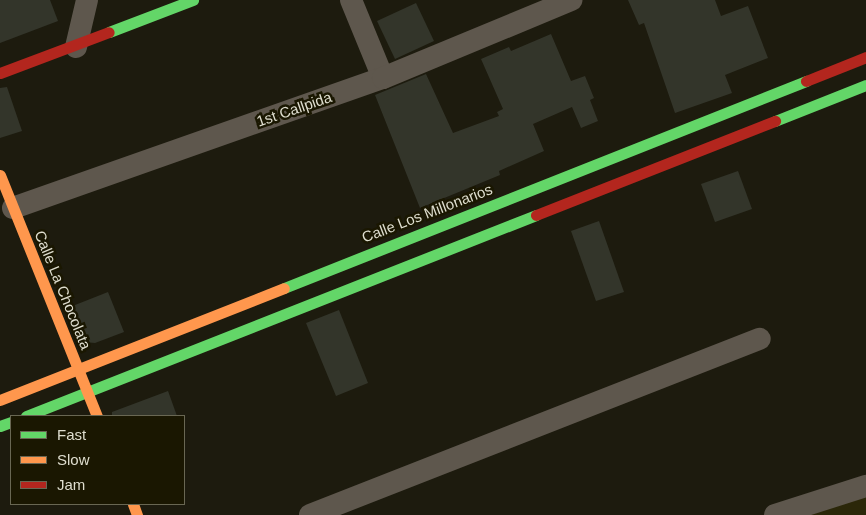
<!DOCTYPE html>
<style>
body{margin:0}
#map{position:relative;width:866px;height:515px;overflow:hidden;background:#1d1b0e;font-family:Helvetica,sans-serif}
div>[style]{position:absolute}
.built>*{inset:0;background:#2b2709}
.building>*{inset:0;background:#33352a}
.street>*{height:22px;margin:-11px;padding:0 11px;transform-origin:11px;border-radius:11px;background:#5e574d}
.fast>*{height:11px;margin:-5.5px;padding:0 5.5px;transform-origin:5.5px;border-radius:5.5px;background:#63d668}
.slow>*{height:11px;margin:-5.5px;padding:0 5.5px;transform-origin:5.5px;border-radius:5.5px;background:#ff974d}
.jam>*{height:11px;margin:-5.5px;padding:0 5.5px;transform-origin:5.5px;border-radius:5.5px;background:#b3261e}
span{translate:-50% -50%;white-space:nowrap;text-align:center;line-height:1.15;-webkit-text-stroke:5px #1a1701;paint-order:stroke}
.street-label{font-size:15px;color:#dfdecf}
.legend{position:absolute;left:10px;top:415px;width:175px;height:90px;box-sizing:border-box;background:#1a1701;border:1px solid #696753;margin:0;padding:6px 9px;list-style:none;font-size:15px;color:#dfdecf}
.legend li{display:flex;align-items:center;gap:10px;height:25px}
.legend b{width:25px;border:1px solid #696753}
</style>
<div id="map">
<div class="built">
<i style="clip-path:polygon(866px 493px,866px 515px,799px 515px)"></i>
</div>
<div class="building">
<i style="clip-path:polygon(0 0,50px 0,58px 21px,0 43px)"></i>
<i style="clip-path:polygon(628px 0,715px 0,721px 16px,748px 6px,768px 58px,725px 75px,732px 93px,675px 113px,644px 23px,639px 25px)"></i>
<i style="clip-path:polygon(416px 3px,434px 41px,395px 59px,377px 21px)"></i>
<i style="clip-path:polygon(551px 34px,571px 81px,585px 76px,594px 98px,590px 100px,598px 121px,581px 128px,572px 107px,533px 124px,544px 151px,499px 171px,500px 175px,420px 208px,375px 95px,426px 74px,453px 133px,499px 116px,497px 112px,503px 109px,481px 59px,509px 47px,511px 51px)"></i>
<i style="clip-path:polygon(7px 87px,22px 131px,0 138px,0 88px)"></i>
<i style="clip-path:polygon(738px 171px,752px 209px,715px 222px,701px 184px)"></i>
<i style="clip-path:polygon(599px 221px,624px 292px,596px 301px,571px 231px)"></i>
<i style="clip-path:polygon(108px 292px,124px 332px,95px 343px,84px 342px,70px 307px)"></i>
<i style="clip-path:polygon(339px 310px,368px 383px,336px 396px,306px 323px)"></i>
<i style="clip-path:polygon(168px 391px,177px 416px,112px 416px,112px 412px)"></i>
</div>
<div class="street">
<i style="left:351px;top:0;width:84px;rotate:67.7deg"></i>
<i style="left:76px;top:47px;width:48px;rotate:-76.8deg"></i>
<i style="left:13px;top:208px;width:392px;rotate:-19.4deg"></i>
<i style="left:383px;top:78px;width:204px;rotate:-22.5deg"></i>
<i style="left:310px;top:515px;width:483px;rotate:-21.4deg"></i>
<i style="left:775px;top:515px;width:96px;rotate:-17.7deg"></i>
</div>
<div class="fast">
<i style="left:109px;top:32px;width:90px;rotate:-20.9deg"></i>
<i style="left:775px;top:121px;width:98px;rotate:-21.6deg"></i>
<i style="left:284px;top:288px;width:562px;rotate:-21.63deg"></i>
<i style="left:26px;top:416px;width:548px;rotate:-21.51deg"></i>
<i style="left:0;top:426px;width:12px;rotate:-20deg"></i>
</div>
<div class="slow">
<i style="left:0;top:175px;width:260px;rotate:68.1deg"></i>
<i style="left:0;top:400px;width:305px;rotate:-21.5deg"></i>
<i style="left:133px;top:504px;width:12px;rotate:70deg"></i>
</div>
<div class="jam">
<i style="left:0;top:73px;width:116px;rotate:-20.6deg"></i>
<i style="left:806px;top:81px;width:65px;rotate:-21.8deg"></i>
<i style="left:536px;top:215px;width:257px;rotate:-21.5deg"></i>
</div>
<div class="street-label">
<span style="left:294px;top:109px;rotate:-19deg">1st Callpida</span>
<span style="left:427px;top:213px;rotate:-21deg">Calle Los Millonarios</span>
<span style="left:63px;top:290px;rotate:68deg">Calle La Chocolata</span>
</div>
<ul class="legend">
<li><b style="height:6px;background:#63d668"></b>Fast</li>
<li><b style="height:6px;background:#ff974d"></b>Slow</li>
<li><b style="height:6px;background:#b3261e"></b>Jam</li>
</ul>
</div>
